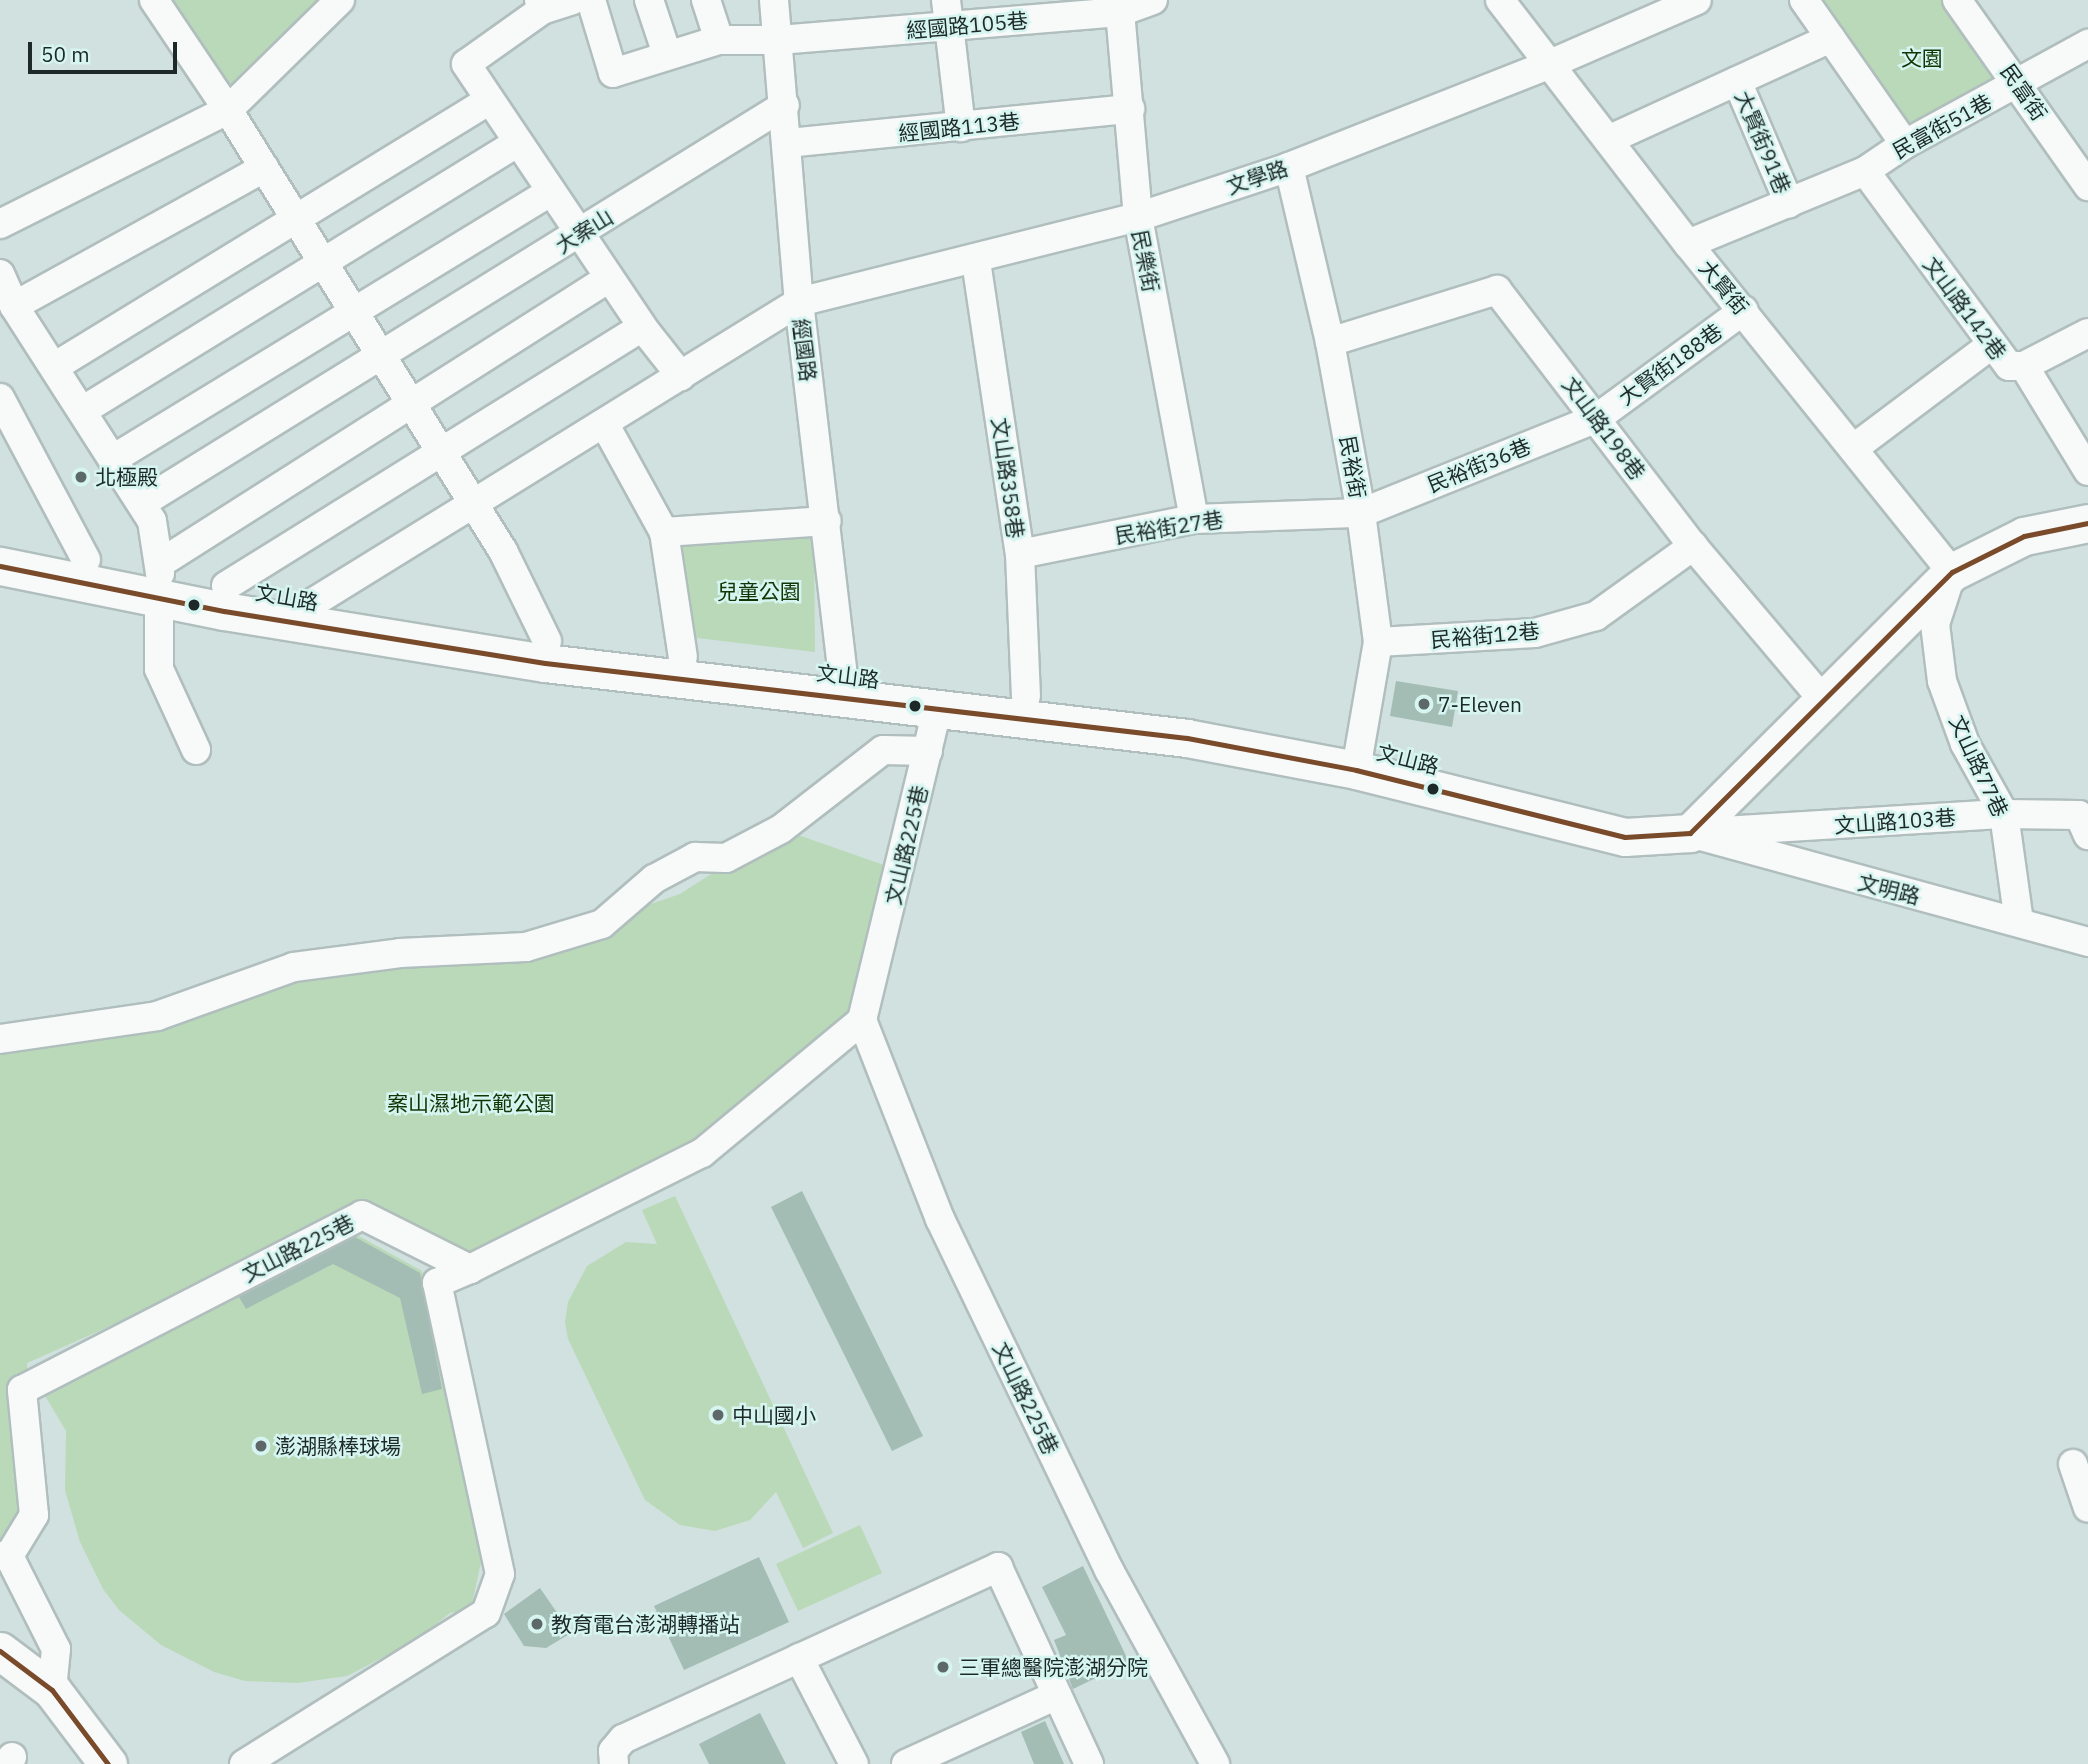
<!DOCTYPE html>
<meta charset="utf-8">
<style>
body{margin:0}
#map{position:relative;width:2088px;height:1764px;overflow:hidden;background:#d0e1df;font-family:"IBM Plex Sans","Noto Sans TC",sans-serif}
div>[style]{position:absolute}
.green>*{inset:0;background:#bad9b9}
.building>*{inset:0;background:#a3bdb4}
.roads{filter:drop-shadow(2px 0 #b0bebd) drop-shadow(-2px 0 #b0bebd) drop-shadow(0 2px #b0bebd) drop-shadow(0 -2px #b0bebd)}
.minor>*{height:28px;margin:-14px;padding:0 14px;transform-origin:14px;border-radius:14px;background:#f8fafa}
.major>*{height:37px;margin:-18.5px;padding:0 18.5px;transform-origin:18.5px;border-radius:18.5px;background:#f8fafa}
.bus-1>*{height:5px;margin:-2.5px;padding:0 2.5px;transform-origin:2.5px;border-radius:2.5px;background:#7a4b2a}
.dots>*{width:19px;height:19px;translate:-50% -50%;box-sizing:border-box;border:4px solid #d6f5f1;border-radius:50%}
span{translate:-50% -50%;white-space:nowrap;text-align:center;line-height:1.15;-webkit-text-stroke:5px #d6f5f1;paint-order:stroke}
.street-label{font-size:21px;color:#1d2928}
.park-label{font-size:21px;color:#123504}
.poi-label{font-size:21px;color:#1d2928}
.left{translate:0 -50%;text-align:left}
.scale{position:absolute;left:28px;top:42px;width:149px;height:32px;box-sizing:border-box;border:4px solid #1d2928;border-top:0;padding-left:9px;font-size:21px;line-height:24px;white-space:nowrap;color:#1d2928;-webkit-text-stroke:5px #d6f5f1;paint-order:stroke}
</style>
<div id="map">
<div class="green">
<i style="clip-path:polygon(169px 0,325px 0,234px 91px)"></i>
<i style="clip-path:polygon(1809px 0,1950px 0,2010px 82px,1907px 136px)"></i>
<i style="clip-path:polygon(814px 532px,815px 652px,689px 637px,674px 543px)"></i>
<i style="clip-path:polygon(781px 829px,901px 871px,862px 1020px,702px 1153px,470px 1269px,361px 1215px,27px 1363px,34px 1515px,0 1558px,0 1025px,33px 1034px,271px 976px,526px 947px,680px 894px)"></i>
<i style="clip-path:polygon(675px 1196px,833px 1533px,803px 1548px,776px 1492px,750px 1520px,715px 1531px,680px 1525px,645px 1500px,568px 1339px,565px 1322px,568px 1302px,587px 1266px,626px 1242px,657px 1244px,642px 1210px)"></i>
<i style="clip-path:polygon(348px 1230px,422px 1271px,481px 1562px,471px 1609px,450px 1613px,416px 1640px,347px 1676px,297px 1683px,245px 1681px,214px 1672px,161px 1645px,119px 1610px,103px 1589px,80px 1542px,65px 1490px,66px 1431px,41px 1389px)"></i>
<i style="clip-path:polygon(860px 1525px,882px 1573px,798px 1611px,776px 1564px)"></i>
</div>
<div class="building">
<i style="clip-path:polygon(1396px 681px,1458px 691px,1452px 727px,1390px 716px)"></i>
<i style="clip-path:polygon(802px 1191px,923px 1436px,892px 1451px,771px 1207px)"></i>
<i style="clip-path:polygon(355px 1237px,420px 1273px,442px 1389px,422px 1394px,400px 1298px,333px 1264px,246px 1309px,239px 1297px)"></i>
<i style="clip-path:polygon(759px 1557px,789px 1622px,684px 1670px,654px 1606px)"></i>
<i style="clip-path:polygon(1083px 1566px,1129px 1662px,1073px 1689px,1054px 1640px,1066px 1635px,1042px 1587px)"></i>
<i style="clip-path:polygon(540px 1588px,571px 1633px,546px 1648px,524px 1646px,504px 1614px)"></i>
<i style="clip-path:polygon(760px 1713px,786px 1764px,709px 1764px,699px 1744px)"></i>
<i style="clip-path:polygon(1045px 1721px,1064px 1764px,1034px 1764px,1021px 1732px)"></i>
</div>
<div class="roads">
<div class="minor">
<i style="left:154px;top:0;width:133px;rotate:56.1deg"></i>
<i style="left:228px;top:110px;width:520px;rotate:58.05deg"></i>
<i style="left:503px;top:551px;width:100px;rotate:63.9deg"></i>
<i style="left:539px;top:0;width:10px;rotate:73deg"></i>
<i style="left:542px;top:10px;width:32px;rotate:-18deg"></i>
<i style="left:591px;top:0;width:76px;rotate:73.2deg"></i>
<i style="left:613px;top:73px;width:111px;rotate:-17.3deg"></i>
<i style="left:719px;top:40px;width:60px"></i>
<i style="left:779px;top:40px;width:342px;rotate:-4.7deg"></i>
<i style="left:1120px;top:12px;width:35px;rotate:-20deg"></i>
<i style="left:649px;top:0;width:57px;rotate:71.6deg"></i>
<i style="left:706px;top:0;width:42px;rotate:72deg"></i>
<i style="left:774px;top:0;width:303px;rotate:85.3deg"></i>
<i style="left:799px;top:302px;width:377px;rotate:83.3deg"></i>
<i style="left:843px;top:676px;width:22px;rotate:98deg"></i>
<i style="left:946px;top:0;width:128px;rotate:83.3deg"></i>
<i style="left:1119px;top:0;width:218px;rotate:85deg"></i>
<i style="left:1138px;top:217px;width:307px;rotate:79.5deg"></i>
<i style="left:1500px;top:0;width:308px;rotate:52.4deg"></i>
<i style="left:1688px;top:244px;width:421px;rotate:51.2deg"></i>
<i style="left:1952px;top:572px;width:55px;rotate:108.1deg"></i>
<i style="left:1935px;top:624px;width:57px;rotate:83deg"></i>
<i style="left:1942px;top:681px;width:67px;rotate:69.9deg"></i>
<i style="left:1965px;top:744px;width:80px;rotate:60.9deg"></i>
<i style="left:2004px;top:814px;width:109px;rotate:82.1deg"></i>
<i style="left:1804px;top:0;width:176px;rotate:55deg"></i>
<i style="left:1957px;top:0;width:228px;rotate:54.8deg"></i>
<i style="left:542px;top:10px;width:93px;rotate:144.6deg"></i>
<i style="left:466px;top:64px;width:324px;rotate:56.1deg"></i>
<i style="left:647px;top:333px;width:55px;rotate:51.7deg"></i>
<i style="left:1737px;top:81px;width:133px;rotate:66.9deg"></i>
<i style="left:1608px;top:140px;width:245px;rotate:-24.6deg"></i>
<i style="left:788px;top:143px;width:344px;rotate:-5.7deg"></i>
<i style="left:1289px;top:167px;width:180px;rotate:76.8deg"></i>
<i style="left:1330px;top:342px;width:174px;rotate:79.7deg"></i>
<i style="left:1361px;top:513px;width:130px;rotate:82.5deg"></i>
<i style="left:1378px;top:642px;width:130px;rotate:99.8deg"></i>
<i style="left:1865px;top:171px;width:242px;rotate:53.6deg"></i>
<i style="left:2009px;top:366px;width:15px"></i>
<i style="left:2024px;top:366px;width:72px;rotate:-27.3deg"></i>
<i style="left:0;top:224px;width:255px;rotate:-26.6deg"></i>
<i style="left:228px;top:110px;width:157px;rotate:-44.5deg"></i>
<i style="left:1688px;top:244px;width:191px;rotate:-22.4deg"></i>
<i style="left:1865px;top:171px;width:48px;rotate:-34deg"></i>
<i style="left:1905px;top:144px;width:209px;rotate:-28.7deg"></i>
<i style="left:976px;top:261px;width:296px;rotate:81.5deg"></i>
<i style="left:1020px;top:554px;width:142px;rotate:87.6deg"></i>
<i style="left:0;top:274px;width:35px;rotate:66deg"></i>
<i style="left:14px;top:306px;width:255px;rotate:57.3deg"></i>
<i style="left:152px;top:521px;width:53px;rotate:81.3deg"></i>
<i style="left:14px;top:306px;width:286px;rotate:-28.9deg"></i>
<i style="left:1330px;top:342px;width:175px;rotate:-17.3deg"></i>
<i style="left:1497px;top:290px;width:322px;rotate:52.6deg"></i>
<i style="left:1693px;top:546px;width:203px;rotate:49.8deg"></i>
<i style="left:2024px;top:366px;width:123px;rotate:58.6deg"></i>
<i style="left:54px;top:367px;width:509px;rotate:-31.5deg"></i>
<i style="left:0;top:398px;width:183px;rotate:62deg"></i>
<i style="left:82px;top:411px;width:511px;rotate:-31.64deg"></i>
<i style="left:604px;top:423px;width:124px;rotate:61.2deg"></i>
<i style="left:664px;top:532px;width:126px;rotate:81.4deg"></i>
<i style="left:1854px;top:448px;width:170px;rotate:-36.9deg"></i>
<i style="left:113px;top:459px;width:512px;rotate:-31.42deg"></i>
<i style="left:142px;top:503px;width:756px;rotate:-31.76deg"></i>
<i style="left:664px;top:532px;width:163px;rotate:-3.9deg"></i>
<i style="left:1020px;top:554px;width:177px;rotate:-11.4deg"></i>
<i style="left:1194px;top:519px;width:167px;rotate:-2.1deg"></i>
<i style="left:1361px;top:513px;width:254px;rotate:-21.9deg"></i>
<i style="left:1597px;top:418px;width:182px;rotate:-36.3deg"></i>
<i style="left:159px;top:564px;width:533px;rotate:-32.44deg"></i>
<i style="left:226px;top:586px;width:490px;rotate:-31.9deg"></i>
<i style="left:159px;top:597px;width:72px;rotate:90deg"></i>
<i style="left:159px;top:669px;width:89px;rotate:65.4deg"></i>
<i style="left:314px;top:602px;width:570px;rotate:-31.74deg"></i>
<i style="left:799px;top:302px;width:349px;rotate:-14.1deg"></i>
<i style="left:1138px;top:217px;width:159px;rotate:-18.3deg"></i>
<i style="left:1289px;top:167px;width:281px;rotate:-21.5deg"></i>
<i style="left:1550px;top:64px;width:160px;rotate:-23.5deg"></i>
<i style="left:1378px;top:642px;width:157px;rotate:-3.3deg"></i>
<i style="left:1535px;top:633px;width:63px;rotate:-15.6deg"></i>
<i style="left:1596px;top:616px;width:120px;rotate:-35.8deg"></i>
<i style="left:1707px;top:832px;width:298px;rotate:-3.5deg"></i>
<i style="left:2004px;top:814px;width:75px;rotate:0.8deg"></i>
<i style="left:2079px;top:815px;width:22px;rotate:66deg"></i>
<i style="left:1690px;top:833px;width:413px;rotate:15.3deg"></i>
<i style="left:862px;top:1020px;width:214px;rotate:68.6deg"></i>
<i style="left:940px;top:1219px;width:390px;rotate:64.3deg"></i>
<i style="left:1109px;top:1570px;width:221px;rotate:61.3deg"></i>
<i style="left:0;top:1039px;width:159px;rotate:-8.3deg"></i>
<i style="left:157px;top:1016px;width:145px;rotate:-19.7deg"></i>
<i style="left:294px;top:967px;width:107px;rotate:-7.5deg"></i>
<i style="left:400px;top:953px;width:126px;rotate:-2.7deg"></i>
<i style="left:526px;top:947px;width:79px;rotate:-16.8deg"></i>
<i style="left:602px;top:924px;width:69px;rotate:-40.9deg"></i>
<i style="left:654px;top:879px;width:47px;rotate:-28.2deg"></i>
<i style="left:695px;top:857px;width:31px;rotate:2deg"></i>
<i style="left:726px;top:858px;width:62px;rotate:-27.8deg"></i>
<i style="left:781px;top:829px;width:129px;rotate:-37.8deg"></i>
<i style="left:883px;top:750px;width:45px;rotate:1.3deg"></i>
<i style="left:2073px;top:1464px;width:46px;rotate:71.2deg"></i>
<i style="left:0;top:1556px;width:9px"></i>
<i style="left:9px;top:1556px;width:48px;rotate:-58.6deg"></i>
<i style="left:34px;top:1515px;width:126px;rotate:-95.5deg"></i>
<i style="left:22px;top:1390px;width:382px;rotate:-27.2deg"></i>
<i style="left:362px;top:1215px;width:121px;rotate:26.6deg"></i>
<i style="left:470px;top:1269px;width:259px;rotate:-26.6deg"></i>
<i style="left:702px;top:1153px;width:208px;rotate:-39.7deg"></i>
<i style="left:862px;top:1020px;width:319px;rotate:-76.4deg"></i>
<i style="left:9px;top:1556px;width:104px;rotate:63.2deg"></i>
<i style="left:56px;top:1649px;width:41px;rotate:95.6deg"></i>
<i style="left:799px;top:1658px;width:119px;rotate:62.6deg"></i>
<i style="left:8px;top:1764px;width:8px;rotate:-60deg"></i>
<i style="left:244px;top:1764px;width:285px;rotate:-32deg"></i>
<i style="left:486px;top:1613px;width:41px;rotate:-70.3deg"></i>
<i style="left:500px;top:1574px;width:298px;rotate:-102.2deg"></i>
<i style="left:437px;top:1283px;width:36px;rotate:-23deg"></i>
<i style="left:614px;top:1764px;width:13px;rotate:-94deg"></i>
<i style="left:613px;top:1751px;width:16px;rotate:-50deg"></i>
<i style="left:623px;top:1739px;width:413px;rotate:-24.6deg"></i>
<i style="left:998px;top:1567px;width:217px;rotate:65.2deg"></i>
<i style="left:906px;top:1764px;width:166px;rotate:-24.6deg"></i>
</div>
<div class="major">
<i style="left:0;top:566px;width:228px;rotate:11.4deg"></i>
<i style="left:224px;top:611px;width:325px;rotate:9.2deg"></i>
<i style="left:545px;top:663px;width:646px;rotate:6.66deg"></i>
<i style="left:1187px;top:738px;width:172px;rotate:10.7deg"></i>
<i style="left:1356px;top:770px;width:277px;rotate:14deg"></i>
<i style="left:1625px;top:837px;width:65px;rotate:-3.5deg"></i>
<i style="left:1690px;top:833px;width:370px;rotate:-44.9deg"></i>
<i style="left:1952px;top:572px;width:80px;rotate:-26.6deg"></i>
<i style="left:2024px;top:536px;width:65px;rotate:-11.5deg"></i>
<i style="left:0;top:1651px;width:65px;rotate:36.9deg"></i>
<i style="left:52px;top:1690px;width:93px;rotate:52.9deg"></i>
</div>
</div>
<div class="bus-1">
<i style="left:0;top:566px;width:228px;rotate:11.4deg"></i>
<i style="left:224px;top:611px;width:325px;rotate:9.2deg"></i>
<i style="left:545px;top:663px;width:646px;rotate:6.66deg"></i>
<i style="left:1187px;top:738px;width:172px;rotate:10.7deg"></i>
<i style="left:1356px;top:770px;width:277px;rotate:14deg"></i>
<i style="left:1625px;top:837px;width:65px;rotate:-3.5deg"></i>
<i style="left:1690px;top:833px;width:370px;rotate:-44.9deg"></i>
<i style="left:1952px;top:572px;width:80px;rotate:-26.6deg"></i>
<i style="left:2024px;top:536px;width:65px;rotate:-11.5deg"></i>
<i style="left:0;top:1651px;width:65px;rotate:36.9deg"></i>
<i style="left:52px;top:1690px;width:93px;rotate:52.9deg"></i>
</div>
<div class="dots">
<i style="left:81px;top:477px;background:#5c6968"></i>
<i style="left:194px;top:605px;background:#1d2928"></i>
<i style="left:1424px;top:704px;background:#5c6968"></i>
<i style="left:915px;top:706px;background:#1d2928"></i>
<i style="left:1433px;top:789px;background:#1d2928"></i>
<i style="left:718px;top:1415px;background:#5c6968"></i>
<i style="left:261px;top:1446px;background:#5c6968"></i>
<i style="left:537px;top:1624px;background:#5c6968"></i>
<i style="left:943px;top:1667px;background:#5c6968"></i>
</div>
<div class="street-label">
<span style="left:967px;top:25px;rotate:-5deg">經國路105巷</span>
<span style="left:2024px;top:92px;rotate:55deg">民富街</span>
<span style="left:1942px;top:126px;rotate:-29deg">民富街51巷</span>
<span style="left:959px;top:127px;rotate:-6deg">經國路113巷</span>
<span style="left:1763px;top:142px;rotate:67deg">大賢街91巷</span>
<span style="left:1257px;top:177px;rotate:-19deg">文學路</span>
<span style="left:584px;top:231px;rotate:-32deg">大案山</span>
<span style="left:1146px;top:261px;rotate:79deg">民樂街</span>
<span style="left:1724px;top:287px;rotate:50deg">大賢街</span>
<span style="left:1965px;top:308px;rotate:53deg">文山路142巷</span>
<span style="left:805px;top:350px;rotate:83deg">經國路</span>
<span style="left:1670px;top:364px;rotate:-36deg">大賢街188巷</span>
<span style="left:1604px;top:428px;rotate:53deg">文山路198巷</span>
<span style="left:1479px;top:465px;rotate:-22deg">民裕街36巷</span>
<span style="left:1353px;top:467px;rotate:80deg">民裕街</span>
<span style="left:1008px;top:478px;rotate:82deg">文山路358巷</span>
<span style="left:1169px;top:527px;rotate:-9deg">民裕街27巷</span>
<span style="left:287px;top:597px;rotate:10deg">文山路</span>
<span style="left:1485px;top:635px;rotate:-5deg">民裕街12巷</span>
<span style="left:848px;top:676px;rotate:7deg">文山路</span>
<span style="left:1408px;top:759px;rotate:14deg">文山路</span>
<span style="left:1979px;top:766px;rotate:65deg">文山路77巷</span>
<span style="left:1895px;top:821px;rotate:-4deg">文山路103巷</span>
<span style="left:906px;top:845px;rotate:-77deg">文山路225巷</span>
<span style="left:1889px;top:889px;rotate:14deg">文明路</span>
<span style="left:298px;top:1248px;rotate:-27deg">文山路225巷</span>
<span style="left:1026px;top:1398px;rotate:64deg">文山路225巷</span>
</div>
<div class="park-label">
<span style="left:1922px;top:58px">文園</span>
<span style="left:759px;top:591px">兒童公園</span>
<span style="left:471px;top:1103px">案山濕地示範公園</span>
</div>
<div class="poi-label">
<span class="left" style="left:95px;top:477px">北極殿</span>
<span class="left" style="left:1438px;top:704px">7-Eleven</span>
<span class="left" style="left:732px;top:1415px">中山國小</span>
<span class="left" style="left:275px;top:1446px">澎湖縣棒球場</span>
<span class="left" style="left:551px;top:1624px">教育電台澎湖轉播站</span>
<span class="left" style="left:959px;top:1667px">三軍總醫院澎湖分院</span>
</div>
<div class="scale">50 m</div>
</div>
